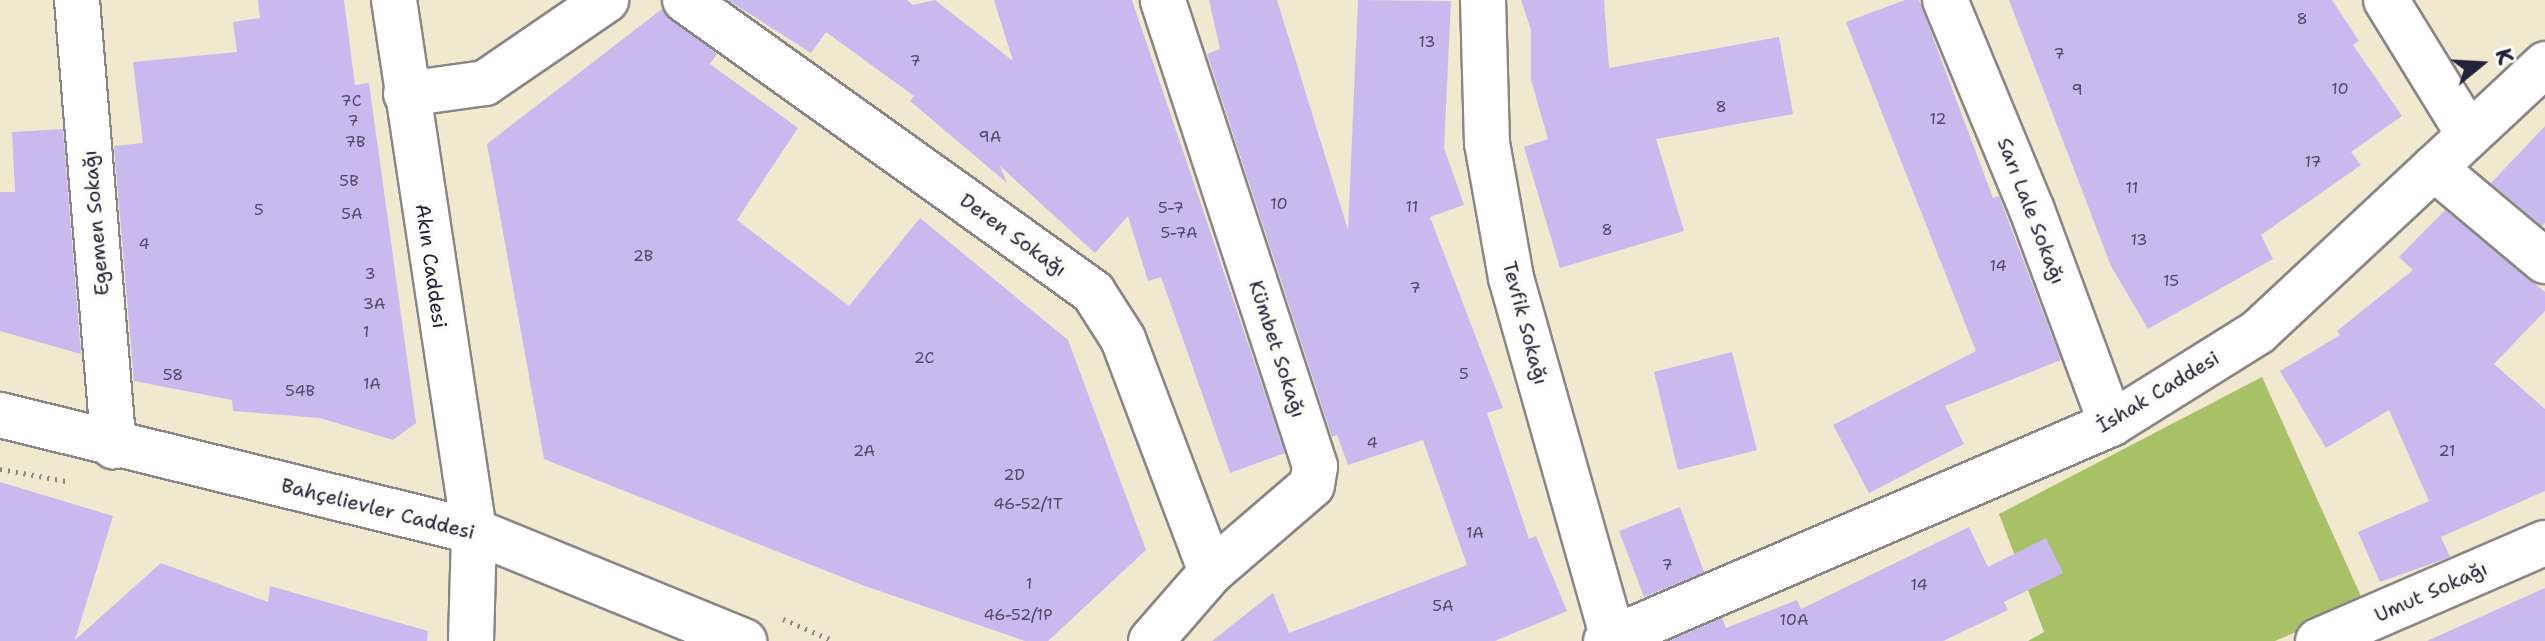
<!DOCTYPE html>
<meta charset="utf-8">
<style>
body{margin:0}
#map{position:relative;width:2545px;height:641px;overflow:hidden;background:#f0e9cf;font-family:"Shantell Sans",sans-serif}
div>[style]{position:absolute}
.green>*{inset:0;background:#a8c166}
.building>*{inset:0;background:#c9b9ee}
.path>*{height:5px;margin-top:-2.5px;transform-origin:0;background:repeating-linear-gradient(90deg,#898685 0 2px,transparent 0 8px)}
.roads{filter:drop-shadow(2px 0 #898685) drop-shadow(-2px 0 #898685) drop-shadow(0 2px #898685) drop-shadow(0 -2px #898685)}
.minor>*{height:44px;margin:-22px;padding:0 22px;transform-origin:22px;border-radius:22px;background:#fff}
.tertiary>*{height:44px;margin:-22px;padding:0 22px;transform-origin:22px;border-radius:22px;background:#fff}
.secondary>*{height:44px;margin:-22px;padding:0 22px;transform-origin:22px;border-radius:22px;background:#fff}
span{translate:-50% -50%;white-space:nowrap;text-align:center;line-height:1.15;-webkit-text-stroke:8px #fdfcf7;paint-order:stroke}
.number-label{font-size:16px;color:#4c4868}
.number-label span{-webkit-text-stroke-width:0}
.street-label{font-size:20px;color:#22223b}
.north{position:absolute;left:2441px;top:24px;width:80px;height:80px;-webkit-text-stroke:6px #fdfcf7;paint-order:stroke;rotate:72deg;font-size:22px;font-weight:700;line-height:32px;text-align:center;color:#22223b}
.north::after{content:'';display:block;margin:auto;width:28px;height:36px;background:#22223b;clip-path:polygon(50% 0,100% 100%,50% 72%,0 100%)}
</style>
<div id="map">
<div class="green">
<i style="clip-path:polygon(2262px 377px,2364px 603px,2275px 641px,2028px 641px,2044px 632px,1999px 514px)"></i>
</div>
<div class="building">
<i style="clip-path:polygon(258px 0,344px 0,355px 85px,369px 83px,416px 423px,393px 440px,320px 418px,233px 411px,232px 400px,134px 381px,114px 146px,143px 143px,133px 62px,237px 52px,233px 22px,260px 18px)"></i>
<i style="clip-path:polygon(728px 0,907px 0,913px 5px,935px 0,1013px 61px,994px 0,1132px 0,1285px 453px,1230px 473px,1161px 277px,1148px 281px,1128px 216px,1095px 253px,1000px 166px,1007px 183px,910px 101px,914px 96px,826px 32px,811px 53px)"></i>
<i style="clip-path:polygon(1209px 0,1277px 0,1348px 230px,1358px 0,1451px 1px,1444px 148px,1464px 205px,1430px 217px,1503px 408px,1487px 413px,1529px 539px,1536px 536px,1567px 611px,1495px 641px,1212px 641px,1273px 593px,1289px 633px,1467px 565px,1423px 440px,1348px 465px,1337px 435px,1332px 437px,1207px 54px,1220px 49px)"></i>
<i style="clip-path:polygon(1521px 0,1604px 0,1609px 68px,1779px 37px,1793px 114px,1656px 139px,1684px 231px,1560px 268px,1524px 147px,1548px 139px,1531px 80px,1531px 30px)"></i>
<i style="clip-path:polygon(1905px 0,1919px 0,1993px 198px,1999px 196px,2061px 360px,1945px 406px,1964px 444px,1869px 493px,1833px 425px,1976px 351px,1846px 22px)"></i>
<i style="clip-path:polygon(2009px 0,2332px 0,2359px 41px,2353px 45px,2402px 116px,2351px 152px,2361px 165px,2261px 235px,2273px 259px,2148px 329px,2111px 266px)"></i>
<i style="clip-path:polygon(662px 9px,717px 54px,710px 64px,798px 128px,737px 220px,849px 306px,920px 218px,1068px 340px,1146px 550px,1048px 641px,1025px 641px,862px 585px,544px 459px,487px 144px)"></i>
<i style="clip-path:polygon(2545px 126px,2545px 223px,2542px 226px,2491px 183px)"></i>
<i style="clip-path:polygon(63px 129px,81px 354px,0 331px,0 192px,15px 192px,12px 132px)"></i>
<i style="clip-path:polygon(2445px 210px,2545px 292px,2545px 311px,2494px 364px,2545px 409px,2545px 491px,2441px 537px,2450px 557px,2380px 582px,2358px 532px,2429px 501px,2389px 410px,2326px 448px,2280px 371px,2340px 335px,2337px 331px,2413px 270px,2399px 257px)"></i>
<i style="clip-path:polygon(1732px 352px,1757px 450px,1678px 470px,1654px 372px)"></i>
<i style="clip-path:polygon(0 482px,113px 516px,75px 640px,161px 563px,268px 602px,270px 586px,428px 631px,427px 641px,0 641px)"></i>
<i style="clip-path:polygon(1680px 507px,1704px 572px,1644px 597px,1619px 531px)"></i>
<i style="clip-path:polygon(1969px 527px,1988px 567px,2046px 538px,2063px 573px,2004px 602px,2008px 610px,1943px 641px,1669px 641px,1722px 618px,1726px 628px,1797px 600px,1801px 609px)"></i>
<i style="clip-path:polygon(2545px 588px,2545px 641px,2427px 641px)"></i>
</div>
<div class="path">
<i style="left:0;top:469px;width:67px;rotate:10.3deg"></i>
<i style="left:783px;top:619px;width:56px;rotate:23.3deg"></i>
</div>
<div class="roads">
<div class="minor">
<i style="left:77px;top:0;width:448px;rotate:85.3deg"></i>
<i style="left:685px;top:0;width:502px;rotate:35.59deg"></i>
<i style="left:1093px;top:292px;width:56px;rotate:57.4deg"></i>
<i style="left:1123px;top:339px;width:249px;rotate:69.3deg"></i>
<i style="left:1483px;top:0;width:143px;rotate:88.4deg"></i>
<i style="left:1487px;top:143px;width:137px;rotate:79.9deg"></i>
<i style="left:1511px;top:278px;width:374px;rotate:74.2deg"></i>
<i style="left:1945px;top:0;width:227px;rotate:67.5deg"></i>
<i style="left:2032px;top:210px;width:228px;rotate:69.7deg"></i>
<i style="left:2386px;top:0;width:158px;rotate:58.4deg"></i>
<i style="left:2434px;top:168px;width:145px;rotate:40deg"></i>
<i style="left:471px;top:641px;width:110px;rotate:-88.4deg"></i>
<i style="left:1151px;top:641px;width:91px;rotate:-49deg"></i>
<i style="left:1211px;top:572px;width:133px;rotate:-40.7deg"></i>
<i style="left:1312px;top:485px;width:19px;rotate:-81deg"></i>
<i style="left:1315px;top:466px;width:490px;rotate:-108.1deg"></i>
<i style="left:2318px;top:641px;width:247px;rotate:-23.4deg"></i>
</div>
<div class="tertiary">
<i style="left:394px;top:0;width:537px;rotate:81.43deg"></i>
<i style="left:406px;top:94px;width:80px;rotate:-7.9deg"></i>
<i style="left:485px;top:83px;width:147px;rotate:-34.4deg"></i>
<i style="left:1606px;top:641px;width:550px;rotate:-23.25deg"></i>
<i style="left:2111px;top:424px;width:173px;rotate:-32deg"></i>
<i style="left:2258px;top:332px;width:393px;rotate:-43deg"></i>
</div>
<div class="secondary">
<i style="left:0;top:415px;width:488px;rotate:13.8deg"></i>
<i style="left:474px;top:531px;width:292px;rotate:22.2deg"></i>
</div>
</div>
<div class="number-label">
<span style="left:2302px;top:19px">8</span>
<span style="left:1427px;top:42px">13</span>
<span style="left:2059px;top:54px">7</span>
<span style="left:915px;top:61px">7</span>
<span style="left:2340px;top:89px">10</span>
<span style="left:2077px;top:90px">9</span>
<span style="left:351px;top:101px">7C</span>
<span style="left:1721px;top:107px">8</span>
<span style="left:1938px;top:119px">12</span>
<span style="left:353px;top:121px">7</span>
<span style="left:990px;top:137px">9A</span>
<span style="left:355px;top:142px">7B</span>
<span style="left:2313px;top:162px">17</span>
<span style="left:349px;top:181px">5B</span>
<span style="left:2132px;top:188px">11</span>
<span style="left:1279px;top:204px">10</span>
<span style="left:1412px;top:207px">11</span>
<span style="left:1171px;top:208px">5-7</span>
<span style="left:259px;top:210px">5</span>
<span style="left:352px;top:214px">5A</span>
<span style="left:1607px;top:230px">8</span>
<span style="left:1179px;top:233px">5-7A</span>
<span style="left:2139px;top:240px">13</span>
<span style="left:144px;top:244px">4</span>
<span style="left:643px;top:256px">2B</span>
<span style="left:1998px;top:266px">14</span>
<span style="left:370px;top:274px">3</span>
<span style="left:2171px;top:281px">15</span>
<span style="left:1415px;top:288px">7</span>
<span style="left:374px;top:304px">3A</span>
<span style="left:366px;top:332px">1</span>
<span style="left:924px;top:358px">2C</span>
<span style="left:1464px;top:374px">5</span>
<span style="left:173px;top:375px">58</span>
<span style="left:372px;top:384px">1A</span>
<span style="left:300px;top:391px">54B</span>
<span style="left:1372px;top:443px">4</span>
<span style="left:864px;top:451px">2A</span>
<span style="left:2447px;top:451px">21</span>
<span style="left:1014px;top:475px">2D</span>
<span style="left:1028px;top:504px">46-52/1T</span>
<span style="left:1475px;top:533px">1A</span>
<span style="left:1667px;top:565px">7</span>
<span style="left:1029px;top:584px">1</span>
<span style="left:1919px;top:585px">14</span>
<span style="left:1443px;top:606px">5A</span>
<span style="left:1018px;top:615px">46-52/1P</span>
<span style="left:1794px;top:620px">10A</span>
</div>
<div class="street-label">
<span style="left:2031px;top:211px;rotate:69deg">Sarı Lale Sokağı</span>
<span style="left:96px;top:223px;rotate:-95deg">Egemen Sokağı</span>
<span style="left:1013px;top:235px;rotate:36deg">Deren Sokağı</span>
<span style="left:431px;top:266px;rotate:82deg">Akın Caddesi</span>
<span style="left:1525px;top:323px;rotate:75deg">Tevfik Sokağı</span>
<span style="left:1277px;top:349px;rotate:72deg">Kümbet Sokağı</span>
<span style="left:2158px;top:392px;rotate:-31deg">İshak Caddesi</span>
<span style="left:378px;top:509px;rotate:14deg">Bahçelievler Caddesi</span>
<span style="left:2431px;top:592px;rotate:-24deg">Umut Sokağı</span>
</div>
<div class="north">K</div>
</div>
